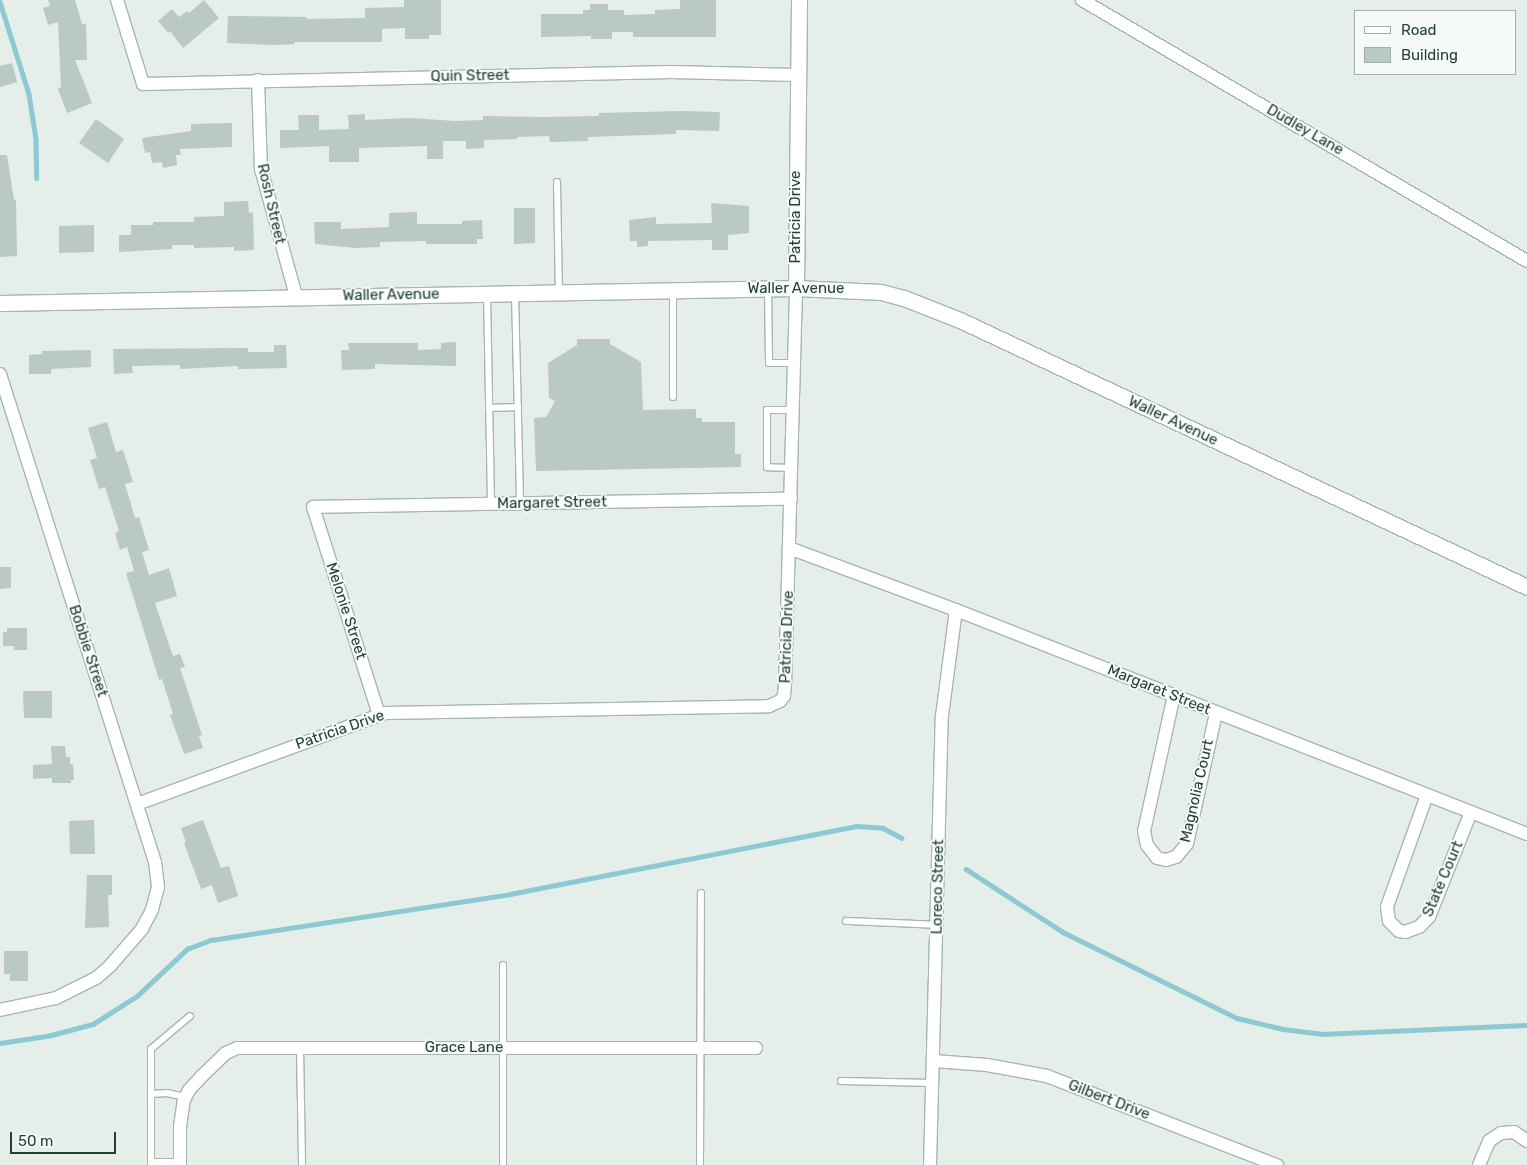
<!DOCTYPE html>
<style>
body{margin:0}
#map{position:relative;width:1527px;height:1165px;overflow:hidden;background:#e5eee9;font-family:Rubik,sans-serif}
div>[style]{position:absolute}
.stream>*{height:4.5px;margin:-2.25px;padding:0 2.25px;transform-origin:2.25px;border-radius:2.25px;background:#8dc9d2}
.building>*{inset:0;background:#bac9c2}
.roads{filter:drop-shadow(1px 0 #a7b6b0) drop-shadow(-1px 0 #a7b6b0) drop-shadow(0 1px #a7b6b0) drop-shadow(0 -1px #a7b6b0)}
.service>*{height:6px;margin:-3px;padding:0 3px;transform-origin:3px;border-radius:3px;background:#fff}
.minor>*{height:12px;margin:-6px;padding:0 6px;transform-origin:6px;border-radius:6px;background:#fff}
.tertiary>*{height:15px;margin:-7.5px;padding:0 7.5px;transform-origin:7.5px;border-radius:7.5px;background:#fff}
span{translate:-50% -50%;white-space:nowrap;text-align:center;line-height:1.15;-webkit-text-stroke:4px #f5faf8;paint-order:stroke}
.street-label{font-size:15px;color:#244037}
.legend{position:absolute;left:1354px;top:10px;width:162px;height:65px;box-sizing:border-box;background:#f5faf8;border:1px solid #a1b0ab;margin:0;padding:6px 9px;list-style:none;font-size:15px;color:#244037}
.legend li{display:flex;align-items:center;gap:10px;height:25px}
.legend b{width:25px;border:1px solid #a1b0ab}
.scale{position:absolute;left:10px;top:1132px;width:106px;height:22px;box-sizing:border-box;border:2px solid #244037;border-top:0;padding-left:6px;font-size:15px;line-height:18px;white-space:nowrap;color:#244037;-webkit-text-stroke:4px #f5faf8;paint-order:stroke}
</style>
<div id="map">
<div class="stream">
<i style="left:0;top:2px;width:96px;rotate:72.5deg"></i>
<i style="left:29px;top:94px;width:46px;rotate:81.2deg"></i>
<i style="left:36px;top:139px;width:39px;rotate:89deg"></i>
<i style="left:966px;top:869px;width:116px;rotate:33deg"></i>
<i style="left:1063px;top:932px;width:194px;rotate:26.3deg"></i>
<i style="left:1237px;top:1018px;width:47px;rotate:13.4deg"></i>
<i style="left:1283px;top:1029px;width:38px;rotate:7deg"></i>
<i style="left:1321px;top:1034px;width:206px;rotate:-2.5deg"></i>
<i style="left:0;top:1043px;width:48px;rotate:-8.5deg"></i>
<i style="left:47px;top:1036px;width:48px;rotate:-14.6deg"></i>
<i style="left:93px;top:1024px;width:52px;rotate:-32.5deg"></i>
<i style="left:137px;top:996px;width:69px;rotate:-43.2deg"></i>
<i style="left:187px;top:949px;width:26px;rotate:-21deg"></i>
<i style="left:211px;top:940px;width:303px;rotate:-8.7deg"></i>
<i style="left:510px;top:894px;width:354px;rotate:-11.1deg"></i>
<i style="left:857px;top:826px;width:26px;rotate:4deg"></i>
<i style="left:883px;top:828px;width:21px;rotate:28deg"></i>
</div>
<div class="building">
<i style="clip-path:polygon(48px 0,75px 0,82px 24px,86px 24px,87px 60px,75px 60px,92px 103px,67px 113px,58px 89px,61px 87px,58px 22px,48px 25px,43px 8px,50px 6px)"></i>
<i style="clip-path:polygon(204px 0,219px 18px,183px 48px,170px 31px,168px 33px,158px 21px,172px 9px,179px 17px,187px 11px,189px 13px)"></i>
<i style="clip-path:polygon(404px 0,441px 0,441px 35px,429px 35px,429px 39px,405px 39px,405px 28px,382px 29px,382px 42px,294px 42px,295px 44px,274px 45px,227px 43px,228px 16px,307px 17px,307px 19px,365px 18px,365px 8px,404px 7px)"></i>
<i style="clip-path:polygon(680px 0,716px 0,716px 37px,633px 37px,633px 32px,612px 32px,612px 39px,591px 39px,591px 36px,541px 37px,541px 14px,583px 14px,583px 10px,590px 10px,590px 4px,608px 4px,608px 10px,624px 10px,624px 15px,655px 14px,655px 10px,680px 9px)"></i>
<i style="clip-path:polygon(12px 63px,17px 82px,0 87px,0 66px)"></i>
<i style="clip-path:polygon(681px 111px,720px 112px,719px 131px,676px 130px,676px 134px,588px 137px,588px 141px,550px 142px,549px 136px,517px 137px,517px 139px,484px 140px,484px 148px,466px 149px,466px 141px,443px 141px,443px 159px,427px 159px,427px 146px,359px 148px,359px 162px,329px 162px,329px 146px,280px 148px,280px 130px,299px 130px,298px 115px,319px 115px,319px 130px,349px 129px,348px 115px,365px 114px,365px 120px,410px 118px,456px 121px,483px 120px,483px 116px,544px 117px,599px 116px,599px 113px)"></i>
<i style="clip-path:polygon(96px 119px,124px 139px,108px 163px,79px 143px)"></i>
<i style="clip-path:polygon(232px 123px,232px 147px,180px 149px,181px 155px,176px 155px,177px 165px,163px 168px,162px 162px,152px 163px,150px 152px,145px 153px,142px 138px,191px 131px,191px 124px)"></i>
<i style="clip-path:polygon(0 155px,7px 155px,14px 200px,16px 200px,17px 256px,0 257px)"></i>
<i style="clip-path:polygon(248px 201px,249px 213px,253px 212px,254px 250px,234px 251px,234px 247px,194px 248px,194px 245px,172px 245px,172px 249px,119px 252px,119px 235px,131px 235px,131px 225px,153px 225px,153px 222px,194px 222px,194px 217px,224px 216px,224px 202px)"></i>
<i style="clip-path:polygon(711px 203px,749px 206px,749px 233px,728px 235px,728px 250px,712px 250px,712px 240px,648px 241px,648px 246px,637px 247px,637px 241px,630px 241px,629px 220px,656px 217px,656px 224px,712px 223px)"></i>
<i style="clip-path:polygon(514px 208px,535px 208px,535px 243px,514px 244px)"></i>
<i style="clip-path:polygon(417px 212px,417px 224px,462px 224px,462px 221px,482px 220px,483px 239px,477px 239px,477px 244px,426px 244px,426px 241px,380px 242px,380px 247px,355px 248px,315px 244px,314px 222px,341px 222px,341px 229px,389px 227px,389px 213px)"></i>
<i style="clip-path:polygon(94px 225px,94px 252px,59px 253px,59px 226px)"></i>
<i style="clip-path:polygon(577px 339px,610px 339px,610px 344px,641px 362px,643px 410px,696px 409px,696px 418px,702px 418px,702px 422px,735px 422px,735px 454px,741px 454px,741px 467px,536px 471px,534px 418px,546px 417px,555px 401px,549px 398px,548px 363px,577px 345px)"></i>
<i style="clip-path:polygon(456px 342px,456px 366px,375px 364px,375px 369px,342px 370px,341px 350px,349px 350px,348px 343px,418px 343px,418px 350px,441px 349px,441px 343px)"></i>
<i style="clip-path:polygon(274px 345px,286px 345px,287px 368px,238px 369px,238px 366px,180px 369px,180px 365px,132px 366px,133px 373px,114px 374px,113px 349px,248px 348px,248px 352px,274px 352px)"></i>
<i style="clip-path:polygon(91px 350px,91px 367px,51px 369px,51px 374px,29px 374px,29px 355px,42px 354px,42px 351px)"></i>
<i style="clip-path:polygon(107px 422px,116px 452px,123px 450px,133px 482px,125px 484px,135px 518px,139px 517px,149px 550px,142px 552px,149px 575px,169px 568px,177px 596px,155px 603px,173px 656px,180px 654px,185px 667px,180px 668px,202px 735px,199px 736px,203px 748px,184px 754px,170px 715px,173px 714px,162px 679px,159px 680px,126px 573px,134px 571px,127px 547px,120px 550px,115px 533px,119px 531px,105px 487px,99px 489px,90px 460px,97px 458px,88px 428px)"></i>
<i style="clip-path:polygon(0 567px,11px 567px,11px 588px,0 589px)"></i>
<i style="clip-path:polygon(7px 628px,27px 628px,27px 650px,14px 650px,14px 646px,3px 646px,3px 632px,7px 632px)"></i>
<i style="clip-path:polygon(23px 691px,52px 691px,52px 718px,24px 718px)"></i>
<i style="clip-path:polygon(51px 746px,65px 746px,66px 757px,70px 757px,70px 764px,73px 764px,74px 780px,71px 780px,71px 783px,52px 783px,52px 778px,33px 779px,33px 765px,52px 764px)"></i>
<i style="clip-path:polygon(94px 820px,95px 854px,70px 854px,69px 821px)"></i>
<i style="clip-path:polygon(203px 820px,221px 868px,229px 866px,238px 896px,218px 903px,212px 885px,201px 889px,184px 843px,186px 843px,181px 828px)"></i>
<i style="clip-path:polygon(87px 875px,112px 875px,112px 895px,108px 895px,109px 927px,85px 928px)"></i>
<i style="clip-path:polygon(4px 951px,28px 951px,28px 981px,10px 981px,10px 974px,4px 974px)"></i>
</div>
<div class="roads">
<div class="service">
<i style="left:557px;top:182px;width:110px;rotate:89deg"></i>
<i style="left:768px;top:289px;width:74px;rotate:89.2deg"></i>
<i style="left:769px;top:363px;width:25px"></i>
<i style="left:673px;top:291px;width:106px;rotate:90deg"></i>
<i style="left:487px;top:294px;width:210px;rotate:88.9deg"></i>
<i style="left:515px;top:294px;width:210px;rotate:88.6deg"></i>
<i style="left:489px;top:408px;width:29px;rotate:-2deg"></i>
<i style="left:792px;top:468px;width:25px;rotate:-178deg"></i>
<i style="left:767px;top:467px;width:57px;rotate:-90deg"></i>
<i style="left:767px;top:410px;width:26px"></i>
<i style="left:846px;top:921px;width:91px;rotate:2.5deg"></i>
<i style="left:300px;top:1047px;width:118px;rotate:89deg"></i>
<i style="left:841px;top:1081px;width:92px;rotate:1.2deg"></i>
<i style="left:151px;top:1094px;width:16px;rotate:-4deg"></i>
<i style="left:167px;top:1093px;width:19px;rotate:12deg"></i>
<i style="left:151px;top:1162px;width:29px"></i>
<i style="left:700px;top:1164px;width:271px;rotate:-89.8deg"></i>
<i style="left:151px;top:1165px;width:116px;rotate:-90deg"></i>
<i style="left:151px;top:1049px;width:51px;rotate:-40.2deg"></i>
<i style="left:503px;top:1165px;width:200px;rotate:-90deg"></i>
</div>
<div class="minor">
<i style="left:117px;top:0;width:88px;rotate:72.8deg"></i>
<i style="left:143px;top:84px;width:529px;rotate:-1.3deg"></i>
<i style="left:672px;top:72px;width:124px;rotate:1.4deg"></i>
<i style="left:1082px;top:0;width:516px;rotate:30.39deg"></i>
<i style="left:258px;top:80px;width:89px;rotate:88.1deg"></i>
<i style="left:261px;top:169px;width:132px;rotate:74.6deg"></i>
<i style="left:0;top:374px;width:512px;rotate:72.38deg"></i>
<i style="left:155px;top:862px;width:25px;rotate:83deg"></i>
<i style="left:158px;top:887px;width:24px;rotate:105deg"></i>
<i style="left:152px;top:910px;width:21px;rotate:118deg"></i>
<i style="left:142px;top:929px;width:49px;rotate:130.9deg"></i>
<i style="left:110px;top:966px;width:18px;rotate:139deg"></i>
<i style="left:96px;top:978px;width:45px;rotate:153.4deg"></i>
<i style="left:56px;top:998px;width:57px;rotate:167.9deg"></i>
<i style="left:789px;top:548px;width:178px;rotate:20.4deg"></i>
<i style="left:956px;top:610px;width:613px;rotate:21.42deg"></i>
<i style="left:1174px;top:695px;width:139px;rotate:102.4deg"></i>
<i style="left:1144px;top:831px;width:14px;rotate:78deg"></i>
<i style="left:1147px;top:845px;width:16px;rotate:52deg"></i>
<i style="left:1157px;top:858px;width:9px;rotate:13deg"></i>
<i style="left:1166px;top:860px;width:10px;rotate:-17deg"></i>
<i style="left:1176px;top:857px;width:17px;rotate:-50deg"></i>
<i style="left:1187px;top:844px;width:134px;rotate:-77.5deg"></i>
<i style="left:379px;top:715px;width:218px;rotate:-107.6deg"></i>
<i style="left:313px;top:507px;width:478px;rotate:-1deg"></i>
<i style="left:1427px;top:795px;width:119px;rotate:109.7deg"></i>
<i style="left:1387px;top:907px;width:14px;rotate:82deg"></i>
<i style="left:1389px;top:921px;width:14px;rotate:45deg"></i>
<i style="left:1399px;top:931px;width:6px;rotate:9deg"></i>
<i style="left:1405px;top:932px;width:15px;rotate:-20deg"></i>
<i style="left:1419px;top:927px;width:14px;rotate:-45deg"></i>
<i style="left:1429px;top:917px;width:113px;rotate:-68.2deg"></i>
<i style="left:137px;top:804px;width:264px;rotate:-20.1deg"></i>
<i style="left:385px;top:713px;width:384px;rotate:-1deg"></i>
<i style="left:769px;top:706px;width:12px;rotate:-24deg"></i>
<i style="left:780px;top:701px;width:6px;rotate:-51deg"></i>
<i style="left:784px;top:696px;width:11px;rotate:-85deg"></i>
<i style="left:785px;top:685px;width:397px;rotate:-88.4deg"></i>
<i style="left:934px;top:1061px;width:53px;rotate:4.3deg"></i>
<i style="left:987px;top:1065px;width:61px;rotate:10.4deg"></i>
<i style="left:1047px;top:1076px;width:247px;rotate:21.2deg"></i>
<i style="left:180px;top:1165px;width:38px;rotate:-90deg"></i>
<i style="left:180px;top:1127px;width:27px;rotate:-82deg"></i>
<i style="left:184px;top:1100px;width:11px;rotate:-63deg"></i>
<i style="left:189px;top:1090px;width:19px;rotate:-47deg"></i>
<i style="left:202px;top:1076px;width:33px;rotate:-44deg"></i>
<i style="left:226px;top:1053px;width:12px;rotate:-24deg"></i>
<i style="left:237px;top:1048px;width:519px"></i>
<i style="left:930px;top:1165px;width:449px;rotate:-88.5deg"></i>
<i style="left:942px;top:716px;width:107px;rotate:-82.5deg"></i>
<i style="left:1479px;top:1165px;width:26px;rotate:-67deg"></i>
<i style="left:1489px;top:1141px;width:14px;rotate:-34deg"></i>
<i style="left:1501px;top:1133px;width:13px;rotate:-4deg"></i>
<i style="left:1514px;top:1132px;width:16px;rotate:35deg"></i>
</div>
<div class="tertiary">
<i style="left:796px;top:288px;width:288px;rotate:-89.4deg"></i>
<i style="left:0;top:303px;width:796px;rotate:-1.08deg"></i>
<i style="left:796px;top:288px;width:85px;rotate:2.7deg"></i>
<i style="left:881px;top:292px;width:24px;rotate:15deg"></i>
<i style="left:904px;top:298px;width:62px;rotate:21.6deg"></i>
<i style="left:962px;top:321px;width:624px;rotate:25.21deg"></i>
</div>
</div>
<div class="street-label">
<span style="left:470px;top:76px;rotate:-1deg">Quin Street</span>
<span style="left:1305px;top:130px;rotate:30deg">Dudley Lane</span>
<span style="left:271px;top:204px;rotate:77deg">Rosh Street</span>
<span style="left:796px;top:217px;rotate:-90deg">Patricia Drive</span>
<span style="left:796px;top:289px">Waller Avenue</span>
<span style="left:391px;top:295px;rotate:-1deg">Waller Avenue</span>
<span style="left:1173px;top:421px;rotate:25deg">Waller Avenue</span>
<span style="left:552px;top:503px;rotate:-1deg">Margaret Street</span>
<span style="left:346px;top:611px;rotate:72deg">Melonie Street</span>
<span style="left:787px;top:637px;rotate:-88deg">Patricia Drive</span>
<span style="left:88px;top:651px;rotate:72deg">Bobbie Street</span>
<span style="left:1159px;top:690px;rotate:22deg">Margaret Street</span>
<span style="left:340px;top:730px;rotate:-19deg">Patricia Drive</span>
<span style="left:1197px;top:791px;rotate:-77deg">Magnolia Court</span>
<span style="left:1443px;top:879px;rotate:-67deg">State Court</span>
<span style="left:938px;top:887px;rotate:-89deg">Loreco Street</span>
<span style="left:464px;top:1048px">Grace Lane</span>
<span style="left:1109px;top:1100px;rotate:21deg">Gilbert Drive</span>
</div>
<ul class="legend">
<li><b style="height:6px;background:#fff"></b>Road</li>
<li><b style="height:14px;background:#bac9c2"></b>Building</li>
</ul>
<div class="scale">50 m</div>
</div>
